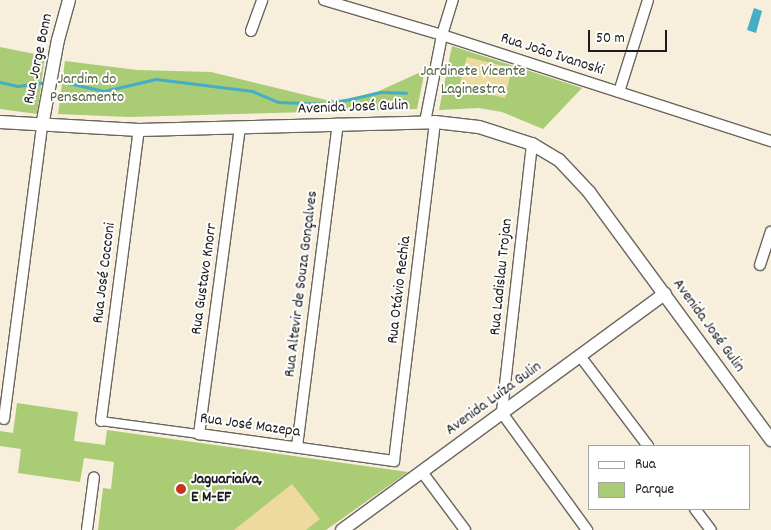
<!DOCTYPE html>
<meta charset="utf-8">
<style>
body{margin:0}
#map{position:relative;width:771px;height:530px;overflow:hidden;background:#f7eedc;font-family:Dekko,sans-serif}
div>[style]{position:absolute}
.green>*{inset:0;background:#a9cc75}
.sand>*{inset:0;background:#eeda9e}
.water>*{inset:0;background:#46adc6}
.stream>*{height:3px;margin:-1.5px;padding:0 1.5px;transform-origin:1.5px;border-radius:1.5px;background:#46adc6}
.roads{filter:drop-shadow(1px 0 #69665f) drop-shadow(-1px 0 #69665f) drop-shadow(0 1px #69665f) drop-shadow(0 -1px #69665f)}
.pedestrian>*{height:8px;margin:-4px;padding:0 4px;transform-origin:4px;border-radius:4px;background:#fff}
.minor>*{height:10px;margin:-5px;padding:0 5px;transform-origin:5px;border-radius:5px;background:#fff}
.tertiary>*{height:12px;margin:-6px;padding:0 6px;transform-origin:6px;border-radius:6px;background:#fff}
.dots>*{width:14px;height:14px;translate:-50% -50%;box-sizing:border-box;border:2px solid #fff;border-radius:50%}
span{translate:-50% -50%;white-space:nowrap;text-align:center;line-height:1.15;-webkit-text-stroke:4px #fff;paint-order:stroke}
.street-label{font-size:16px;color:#1c1c1c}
.park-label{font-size:16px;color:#546240}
.poi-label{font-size:16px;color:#1c1c1c;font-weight:700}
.left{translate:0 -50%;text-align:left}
.legend{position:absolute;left:588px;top:445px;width:162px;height:65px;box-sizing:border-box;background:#fff;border:1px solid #a4a4a4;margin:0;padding:6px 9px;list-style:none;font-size:15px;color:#1c1c1c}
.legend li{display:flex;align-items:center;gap:10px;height:25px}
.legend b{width:25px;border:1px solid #a4a4a4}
.scale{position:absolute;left:588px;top:30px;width:79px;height:22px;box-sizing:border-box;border:2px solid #1c1c1c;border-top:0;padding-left:6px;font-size:15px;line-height:18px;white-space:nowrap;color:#1c1c1c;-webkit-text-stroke:4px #fff;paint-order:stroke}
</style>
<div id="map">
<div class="green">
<i style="clip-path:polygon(452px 46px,582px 88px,543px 129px,502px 112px,479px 108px,439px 110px)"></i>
<i style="clip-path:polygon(0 47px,45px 56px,37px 114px,0 109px)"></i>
<i style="clip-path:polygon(65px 61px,137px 70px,211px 72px,326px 100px,351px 99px,379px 91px,425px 70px,417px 109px,129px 117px,58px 114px)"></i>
<i style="clip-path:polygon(17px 403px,78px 412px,74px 441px,105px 445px,107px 430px,408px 472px,326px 530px,98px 530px,103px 488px,111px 489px,114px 462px,84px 458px,80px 482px,18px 473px,21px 449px,0 446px,0 431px,13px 433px)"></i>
</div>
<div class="sand">
<i style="clip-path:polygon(467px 57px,512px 68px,505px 98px,459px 87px)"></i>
<i style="clip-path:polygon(292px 484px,320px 519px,306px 530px,234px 530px)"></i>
</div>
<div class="water">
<i style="clip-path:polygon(754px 8px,762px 11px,756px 33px,747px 30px)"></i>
</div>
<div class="stream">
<i style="left:55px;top:80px;width:50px;rotate:12.7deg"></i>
<i style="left:104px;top:91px;width:53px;rotate:-13deg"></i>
<i style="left:156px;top:79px;width:97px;rotate:7.1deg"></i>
<i style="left:252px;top:91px;width:28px;rotate:23deg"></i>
<i style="left:278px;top:102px;width:50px;rotate:2.3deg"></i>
<i style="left:328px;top:104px;width:54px;rotate:-12.8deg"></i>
<i style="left:381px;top:92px;width:25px;rotate:2deg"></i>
<i style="left:0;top:82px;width:18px;rotate:13deg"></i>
<i style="left:18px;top:86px;width:29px;rotate:-8deg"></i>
</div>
<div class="roads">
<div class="pedestrian">
<i style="left:101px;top:421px;width:99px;rotate:7.6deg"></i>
</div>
<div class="minor">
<i style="left:324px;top:0;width:123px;rotate:16.5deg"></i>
<i style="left:442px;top:35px;width:346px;rotate:17.9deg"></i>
<i style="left:251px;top:31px;width:33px;rotate:-70deg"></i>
<i style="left:619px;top:92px;width:96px;rotate:-72.5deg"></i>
<i style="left:425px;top:122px;width:89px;rotate:-78.9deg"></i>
<i style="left:442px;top:35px;width:37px;rotate:-73deg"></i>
<i style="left:240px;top:127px;width:310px;rotate:97.6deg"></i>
<i style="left:199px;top:434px;width:197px;rotate:7.9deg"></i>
<i style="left:394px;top:461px;width:341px;rotate:-83.1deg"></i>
<i style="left:532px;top:144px;width:271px;rotate:96.4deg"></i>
<i style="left:502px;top:413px;width:145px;rotate:54deg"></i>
<i style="left:760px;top:265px;width:35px;rotate:-72deg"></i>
<i style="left:580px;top:356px;width:113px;rotate:52.9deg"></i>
<i style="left:4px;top:419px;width:295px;rotate:-82.6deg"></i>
<i style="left:101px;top:421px;width:293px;rotate:-82.6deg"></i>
<i style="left:297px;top:447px;width:326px;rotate:-82.8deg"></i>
<i style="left:422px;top:472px;width:72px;rotate:53.4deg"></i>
<i style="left:695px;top:509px;width:26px;rotate:53deg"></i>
<i style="left:87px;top:530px;width:53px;rotate:-82.5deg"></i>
</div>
<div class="tertiary">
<i style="left:0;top:122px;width:139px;rotate:3.3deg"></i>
<i style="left:139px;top:130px;width:296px;rotate:-1.5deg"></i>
<i style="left:435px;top:122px;width:44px;rotate:6.5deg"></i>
<i style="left:479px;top:127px;width:56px;rotate:17.8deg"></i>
<i style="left:532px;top:144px;width:31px;rotate:31deg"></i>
<i style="left:559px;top:160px;width:44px;rotate:46.8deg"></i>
<i style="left:589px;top:192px;width:308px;rotate:53.7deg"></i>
<i style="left:42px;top:126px;width:87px;rotate:-79.5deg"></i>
<i style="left:58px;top:40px;width:41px;rotate:-74.6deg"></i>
<i style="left:342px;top:530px;width:400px;rotate:-36.2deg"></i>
</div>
</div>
<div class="dots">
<i style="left:181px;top:489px;background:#c8321e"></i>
</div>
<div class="street-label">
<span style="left:552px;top:55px;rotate:18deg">Rua João Ivanoski</span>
<span style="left:39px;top:59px;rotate:-78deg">Rua Jorge Bonn</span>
<span style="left:353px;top:108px;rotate:-2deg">Avenida José Gulin</span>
<span style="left:105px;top:273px;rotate:-83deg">Rua José Cocconi</span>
<span style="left:502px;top:277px;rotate:-84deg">Rua Ladislau Trojan</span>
<span style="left:205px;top:279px;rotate:-82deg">Rua Gustavo Knorr</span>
<span style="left:302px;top:284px;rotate:-83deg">Rua Altevir de Souza Gonçalves</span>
<span style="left:400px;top:290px;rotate:-83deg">Rua Otávio Rechia</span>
<span style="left:708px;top:326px;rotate:54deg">Avenida José Gulin</span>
<span style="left:494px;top:399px;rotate:-36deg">Avenida Luíza Gulin</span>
<span style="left:250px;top:426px;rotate:8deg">Rua José Mazepa</span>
</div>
<div class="park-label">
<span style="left:473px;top:81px">Jardinete Vicente<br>Laginestra</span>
<span style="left:87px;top:89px">Jardim do<br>Pensamento</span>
</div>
<div class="poi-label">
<span class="left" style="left:191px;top:489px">Jaguariaíva,<br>E M-EF</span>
</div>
<ul class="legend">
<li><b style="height:6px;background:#fff"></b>Rua</li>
<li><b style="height:14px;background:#a9cc75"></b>Parque</li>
</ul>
<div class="scale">50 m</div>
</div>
